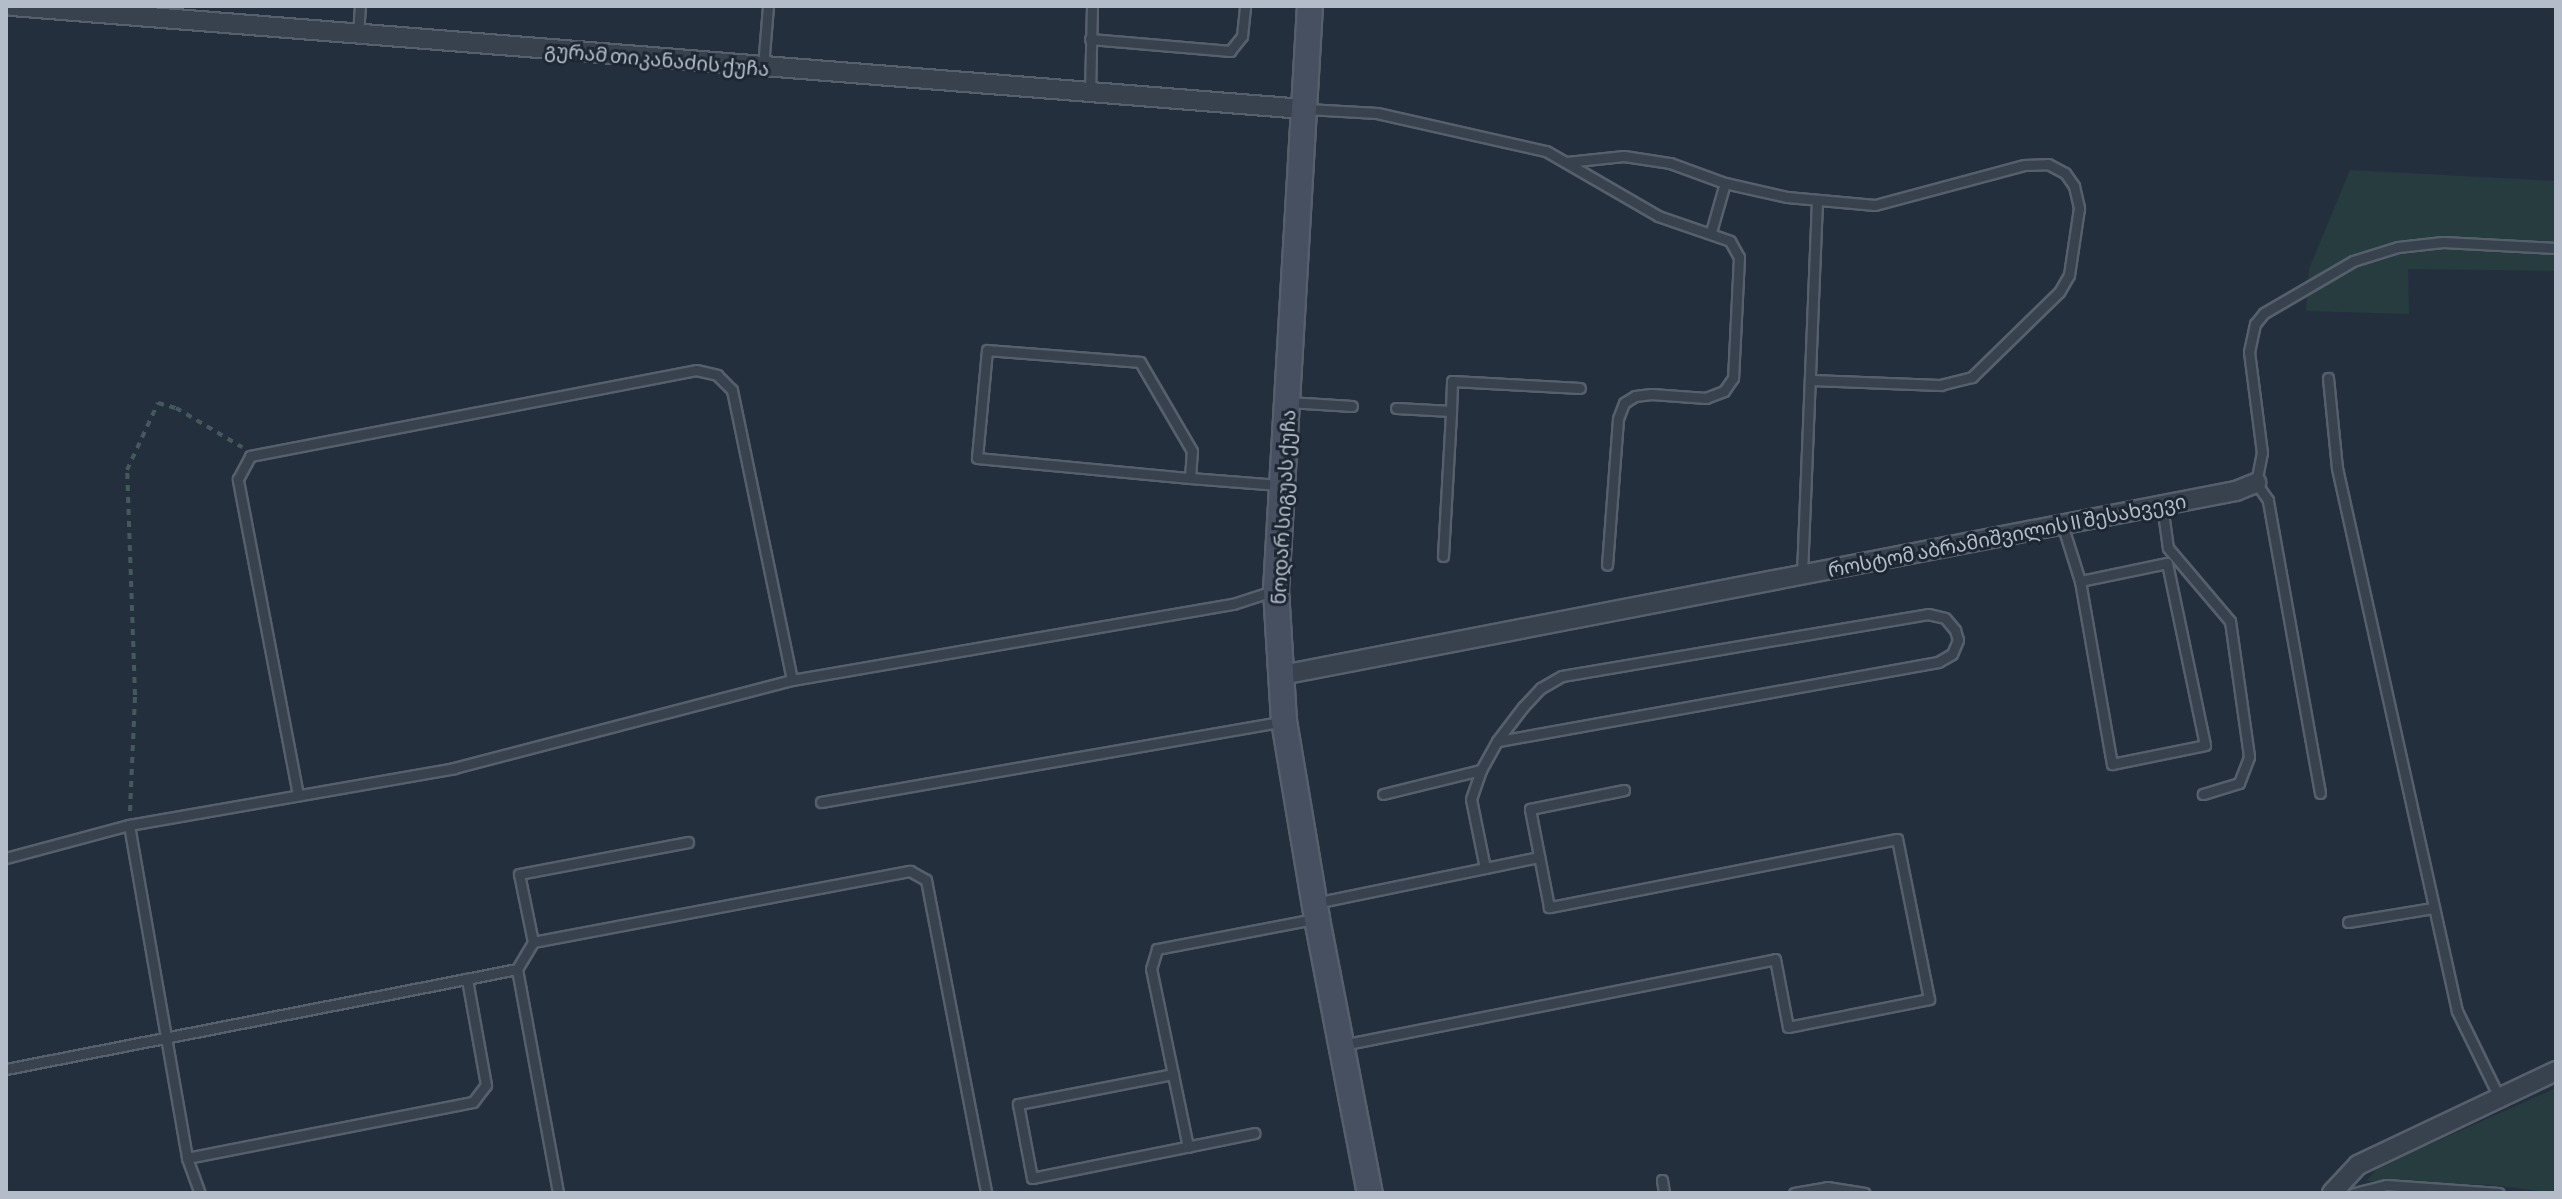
<!DOCTYPE html>
<meta charset="utf-8">
<style>
body{margin:0}
#map{position:relative;width:2562px;height:1199px;overflow:hidden;background:#242f3e;font-family:"Asap Condensed","Noto Sans Georgian",sans-serif}
div>[style]{position:absolute}
.green>*{inset:0;background:#263c3f}
.path>*{height:4px;margin-top:-2px;transform-origin:0;background:repeating-linear-gradient(90deg,#44595c 0 6px,transparent 0 12px)}
.roads{filter:drop-shadow(2px 0 #565f6c) drop-shadow(-2px 0 #565f6c) drop-shadow(0 2px #565f6c) drop-shadow(0 -2px #565f6c)}
.lane>*{height:9px;margin:-4.5px;padding:0 4.5px;transform-origin:4.5px;border-radius:4.5px;background:#38414e}
.street>*{height:18px;margin:-9px;padding:0 9px;transform-origin:9px;border-radius:9px;background:#38414e}
.secondary>*{height:24px;margin:-12px;padding:0 12px;transform-origin:12px;border-radius:12px;background:#465061}
span{translate:-50% -50%;white-space:nowrap;text-align:center;line-height:1.15;-webkit-text-stroke:6px #1d2633;paint-order:stroke}
.street-label{font-size:20px;color:#b4bcc9}
.frame{position:absolute;inset:0;border:8px solid #b4bcc9;pointer-events:none}
</style>
<div id="map">
<div class="green">
<i style="clip-path:polygon(2350px 170px,2556px 181px,2556px 271px,2408px 269px,2409px 314px,2306px 311px,2309px 269px)"></i>
<i style="clip-path:polygon(2556px 1088px,2556px 1193px,2490px 1185px,2366px 1181px,2379px 1167px)"></i>
</div>
<div class="path">
<i style="left:130px;top:811px;width:116px;rotate:-87.5deg"></i>
<i style="left:135px;top:695px;width:225px;rotate:-92deg"></i>
<i style="left:127px;top:470px;width:74px;rotate:-65.2deg"></i>
<i style="left:158px;top:403px;width:19px;rotate:16deg"></i>
<i style="left:176px;top:408px;width:77px;rotate:30.6deg"></i>
</div>
<div class="roads">
<div class="lane">
<i style="left:358px;top:34px;width:28px;rotate:-86deg"></i>
<i style="left:1090px;top:39px;width:141px;rotate:4.9deg"></i>
<i style="left:1230px;top:51px;width:19px;rotate:-51deg"></i>
<i style="left:1242px;top:36px;width:30px;rotate:-84deg"></i>
<i style="left:763px;top:67px;width:61px;rotate:-85.3deg"></i>
<i style="left:1090px;top:94px;width:88px;rotate:-88.7deg"></i>
<i style="left:1307px;top:109px;width:70px;rotate:3.3deg"></i>
<i style="left:1377px;top:113px;width:173px;rotate:12.7deg"></i>
<i style="left:1546px;top:151px;width:129px;rotate:30.1deg"></i>
<i style="left:1658px;top:216px;width:76px;rotate:19.1deg"></i>
<i style="left:1730px;top:241px;width:18px;rotate:61deg"></i>
<i style="left:1739px;top:257px;width:121px;rotate:92.8deg"></i>
<i style="left:1733px;top:378px;width:16px;rotate:125deg"></i>
<i style="left:1724px;top:391px;width:19px;rotate:159deg"></i>
<i style="left:1706px;top:398px;width:55px;rotate:-175.8deg"></i>
<i style="left:1651px;top:394px;width:16px;rotate:173deg"></i>
<i style="left:1635px;top:396px;width:13px;rotate:148deg"></i>
<i style="left:1624px;top:403px;width:17px;rotate:111deg"></i>
<i style="left:1618px;top:419px;width:146px;rotate:94.3deg"></i>
<i style="left:1567px;top:162px;width:57px;rotate:-6deg"></i>
<i style="left:1624px;top:156px;width:47px;rotate:8.7deg"></i>
<i style="left:1670px;top:163px;width:59px;rotate:20deg"></i>
<i style="left:1725px;top:183px;width:64px;rotate:12.7deg"></i>
<i style="left:1787px;top:197px;width:88px;rotate:5.2deg"></i>
<i style="left:1875px;top:205px;width:154px;rotate:-15deg"></i>
<i style="left:2024px;top:165px;width:24px;rotate:-2deg"></i>
<i style="left:2048px;top:164px;width:19px;rotate:28deg"></i>
<i style="left:2065px;top:173px;width:16px;rotate:55deg"></i>
<i style="left:2074px;top:186px;width:23px;rotate:77deg"></i>
<i style="left:2079px;top:208px;width:68px;rotate:98.5deg"></i>
<i style="left:2069px;top:275px;width:20px;rotate:120deg"></i>
<i style="left:2059px;top:292px;width:122px;rotate:135.7deg"></i>
<i style="left:1972px;top:377px;width:32px;rotate:166deg"></i>
<i style="left:1941px;top:385px;width:131px;rotate:-177.8deg"></i>
<i style="left:1711px;top:232px;width:51px;rotate:-74.1deg"></i>
<i style="left:2328px;top:378px;width:90px;rotate:84.3deg"></i>
<i style="left:2337px;top:468px;width:556px;rotate:77.54deg"></i>
<i style="left:2457px;top:1011px;width:96px;rotate:64deg"></i>
<i style="left:1288px;top:402px;width:64px;rotate:3.6deg"></i>
<i style="left:1396px;top:408px;width:55px;rotate:3.1deg"></i>
<i style="left:1451px;top:411px;width:30px;rotate:-88deg"></i>
<i style="left:1452px;top:381px;width:128px;rotate:3.1deg"></i>
<i style="left:1190px;top:478px;width:27px;rotate:-86deg"></i>
<i style="left:1192px;top:451px;width:103px;rotate:-120.3deg"></i>
<i style="left:1140px;top:362px;width:153px;rotate:-175.5deg"></i>
<i style="left:987px;top:350px;width:108px;rotate:95.3deg"></i>
<i style="left:977px;top:458px;width:214px;rotate:5.4deg"></i>
<i style="left:1190px;top:478px;width:89px;rotate:4.5deg"></i>
<i style="left:2162px;top:505px;width:43px;rotate:82.1deg"></i>
<i style="left:2168px;top:548px;width:96px;rotate:49.7deg"></i>
<i style="left:2230px;top:621px;width:137px;rotate:82deg"></i>
<i style="left:2249px;top:757px;width:28px;rotate:111deg"></i>
<i style="left:2239px;top:783px;width:38px;rotate:163deg"></i>
<i style="left:2062px;top:524px;width:60px;rotate:72.5deg"></i>
<i style="left:2080px;top:581px;width:186px;rotate:80.1deg"></i>
<i style="left:2112px;top:764px;width:95px;rotate:-11.5deg"></i>
<i style="left:2205px;top:745px;width:186px;rotate:-101.8deg"></i>
<i style="left:2167px;top:563px;width:89px;rotate:168.3deg"></i>
<i style="left:1443px;top:556px;width:145px;rotate:-86.8deg"></i>
<i style="left:1802px;top:574px;width:372px;rotate:-87.7deg"></i>
<i style="left:2320px;top:793px;width:298px;rotate:-100.1deg"></i>
<i style="left:2268px;top:500px;width:21px;rotate:-125deg"></i>
<i style="left:2256px;top:483px;width:31px;rotate:-79deg"></i>
<i style="left:2262px;top:453px;width:102px;rotate:-97.3deg"></i>
<i style="left:2249px;top:352px;width:29px;rotate:-78deg"></i>
<i style="left:2255px;top:324px;width:14px;rotate:-51deg"></i>
<i style="left:2264px;top:313px;width:103px;rotate:-30.3deg"></i>
<i style="left:2353px;top:261px;width:47px;rotate:-17.3deg"></i>
<i style="left:2398px;top:247px;width:45px;rotate:-6.3deg"></i>
<i style="left:2443px;top:242px;width:113px;rotate:3deg"></i>
<i style="left:1383px;top:794px;width:101px;rotate:-13.8deg"></i>
<i style="left:298px;top:795px;width:322px;rotate:-100.8deg"></i>
<i style="left:238px;top:479px;width:26px;rotate:-62deg"></i>
<i style="left:250px;top:456px;width:454px;rotate:-10.9deg"></i>
<i style="left:696px;top:370px;width:22px;rotate:13deg"></i>
<i style="left:717px;top:375px;width:21px;rotate:45deg"></i>
<i style="left:732px;top:390px;width:296px;rotate:78.3deg"></i>
<i style="left:821px;top:802px;width:469px;rotate:-9.9deg"></i>
<i style="left:129px;top:825px;width:338px;rotate:80.1deg"></i>
<i style="left:187px;top:1158px;width:37px;rotate:70deg"></i>
<i style="left:6px;top:858px;width:127px;rotate:-15deg"></i>
<i style="left:129px;top:825px;width:330px;rotate:-9.9deg"></i>
<i style="left:454px;top:768px;width:349px;rotate:-14.6deg"></i>
<i style="left:792px;top:680px;width:448px;rotate:-9.8deg"></i>
<i style="left:1233px;top:604px;width:42px;rotate:-18deg"></i>
<i style="left:1485px;top:868px;width:70px;rotate:-101.5deg"></i>
<i style="left:1471px;top:799px;width:31px;rotate:-71deg"></i>
<i style="left:1481px;top:770px;width:33px;rotate:-61deg"></i>
<i style="left:1497px;top:741px;width:43px;rotate:-52.6deg"></i>
<i style="left:1523px;top:707px;width:26px;rotate:-47deg"></i>
<i style="left:1541px;top:688px;width:24px;rotate:-30deg"></i>
<i style="left:1562px;top:676px;width:371px;rotate:-9.6deg"></i>
<i style="left:1928px;top:614px;width:17px;rotate:13deg"></i>
<i style="left:1945px;top:618px;width:16px;rotate:50deg"></i>
<i style="left:1955px;top:630px;width:10px;rotate:73deg"></i>
<i style="left:1958px;top:640px;width:15px;rotate:113deg"></i>
<i style="left:1952px;top:654px;width:16px;rotate:150deg"></i>
<i style="left:1938px;top:662px;width:448px;rotate:169.8deg"></i>
<i style="left:1315px;top:903px;width:229px;rotate:-11.6deg"></i>
<i style="left:2348px;top:922px;width:86px;rotate:-9.4deg"></i>
<i style="left:533px;top:942px;width:384px;rotate:-10.7deg"></i>
<i style="left:910px;top:871px;width:18px;rotate:29deg"></i>
<i style="left:926px;top:880px;width:319px;rotate:79.1deg"></i>
<i style="left:517px;top:969px;width:228px;rotate:79.6deg"></i>
<i style="left:1342px;top:1045px;width:441px;rotate:-11.2deg"></i>
<i style="left:1775px;top:959px;width:69px;rotate:79.2deg"></i>
<i style="left:1788px;top:1027px;width:144px;rotate:-11.2deg"></i>
<i style="left:1929px;top:999px;width:163px;rotate:-101.3deg"></i>
<i style="left:1897px;top:839px;width:355px;rotate:168.9deg"></i>
<i style="left:1549px;top:907px;width:100px;rotate:-101deg"></i>
<i style="left:1530px;top:809px;width:96px;rotate:-11.4deg"></i>
<i style="left:6px;top:1069px;width:521px;rotate:-11.07deg"></i>
<i style="left:517px;top:969px;width:31px;rotate:-59deg"></i>
<i style="left:533px;top:942px;width:69px;rotate:-101.6deg"></i>
<i style="left:519px;top:874px;width:172px;rotate:-10.7deg"></i>
<i style="left:1173px;top:1074px;width:158px;rotate:169deg"></i>
<i style="left:1018px;top:1104px;width:75px;rotate:79.3deg"></i>
<i style="left:1032px;top:1178px;width:227px;rotate:-11.4deg"></i>
<i style="left:1188px;top:1147px;width:182px;rotate:-101.7deg"></i>
<i style="left:1151px;top:969px;width:21px;rotate:-73deg"></i>
<i style="left:1157px;top:949px;width:160px;rotate:-10.8deg"></i>
<i style="left:187px;top:1158px;width:291px;rotate:-11.1deg"></i>
<i style="left:473px;top:1102px;width:21px;rotate:-53deg"></i>
<i style="left:486px;top:1085px;width:108px;rotate:-100.2deg"></i>
<i style="left:1662px;top:1180px;width:13px;rotate:81deg"></i>
<i style="left:1794px;top:1193px;width:34px;rotate:-10deg"></i>
<i style="left:1827px;top:1187px;width:38px;rotate:9deg"></i>
<i style="left:2354px;top:1193px;width:33px;rotate:-14deg"></i>
<i style="left:2386px;top:1185px;width:113px;rotate:4deg"></i>
</div>
<div class="street">
<i style="left:12px;top:6px;width:1295px;rotate:4.56deg"></i>
<i style="left:1282px;top:675px;width:972px;rotate:-10.92deg"></i>
<i style="left:2236px;top:491px;width:22px;rotate:-22deg"></i>
<i style="left:2332px;top:1193px;width:38px;rotate:-47deg"></i>
<i style="left:2358px;top:1165px;width:219px;rotate:-25.4deg"></i>
</div>
<div class="secondary">
<i style="left:1310px;top:6px;width:585px;rotate:93.33deg"></i>
<i style="left:1276px;top:590px;width:131px;rotate:86.5deg"></i>
<i style="left:1284px;top:721px;width:201px;rotate:80.5deg"></i>
<i style="left:1317px;top:919px;width:279px;rotate:79.1deg"></i>
</div>
</div>
<div class="street-label">
<span style="left:657px;top:59px;rotate:5deg">გურამ თიკანაძის ქუჩა</span>
<span style="left:1283px;top:507px;rotate:-87deg">ნოდარ სიგუას ქუჩა</span>
<span style="left:2007px;top:535px;rotate:-11deg">როსტომ აბრამიშვილის II შესახვევი</span>
</div>
<div class="frame"></div>
</div>
